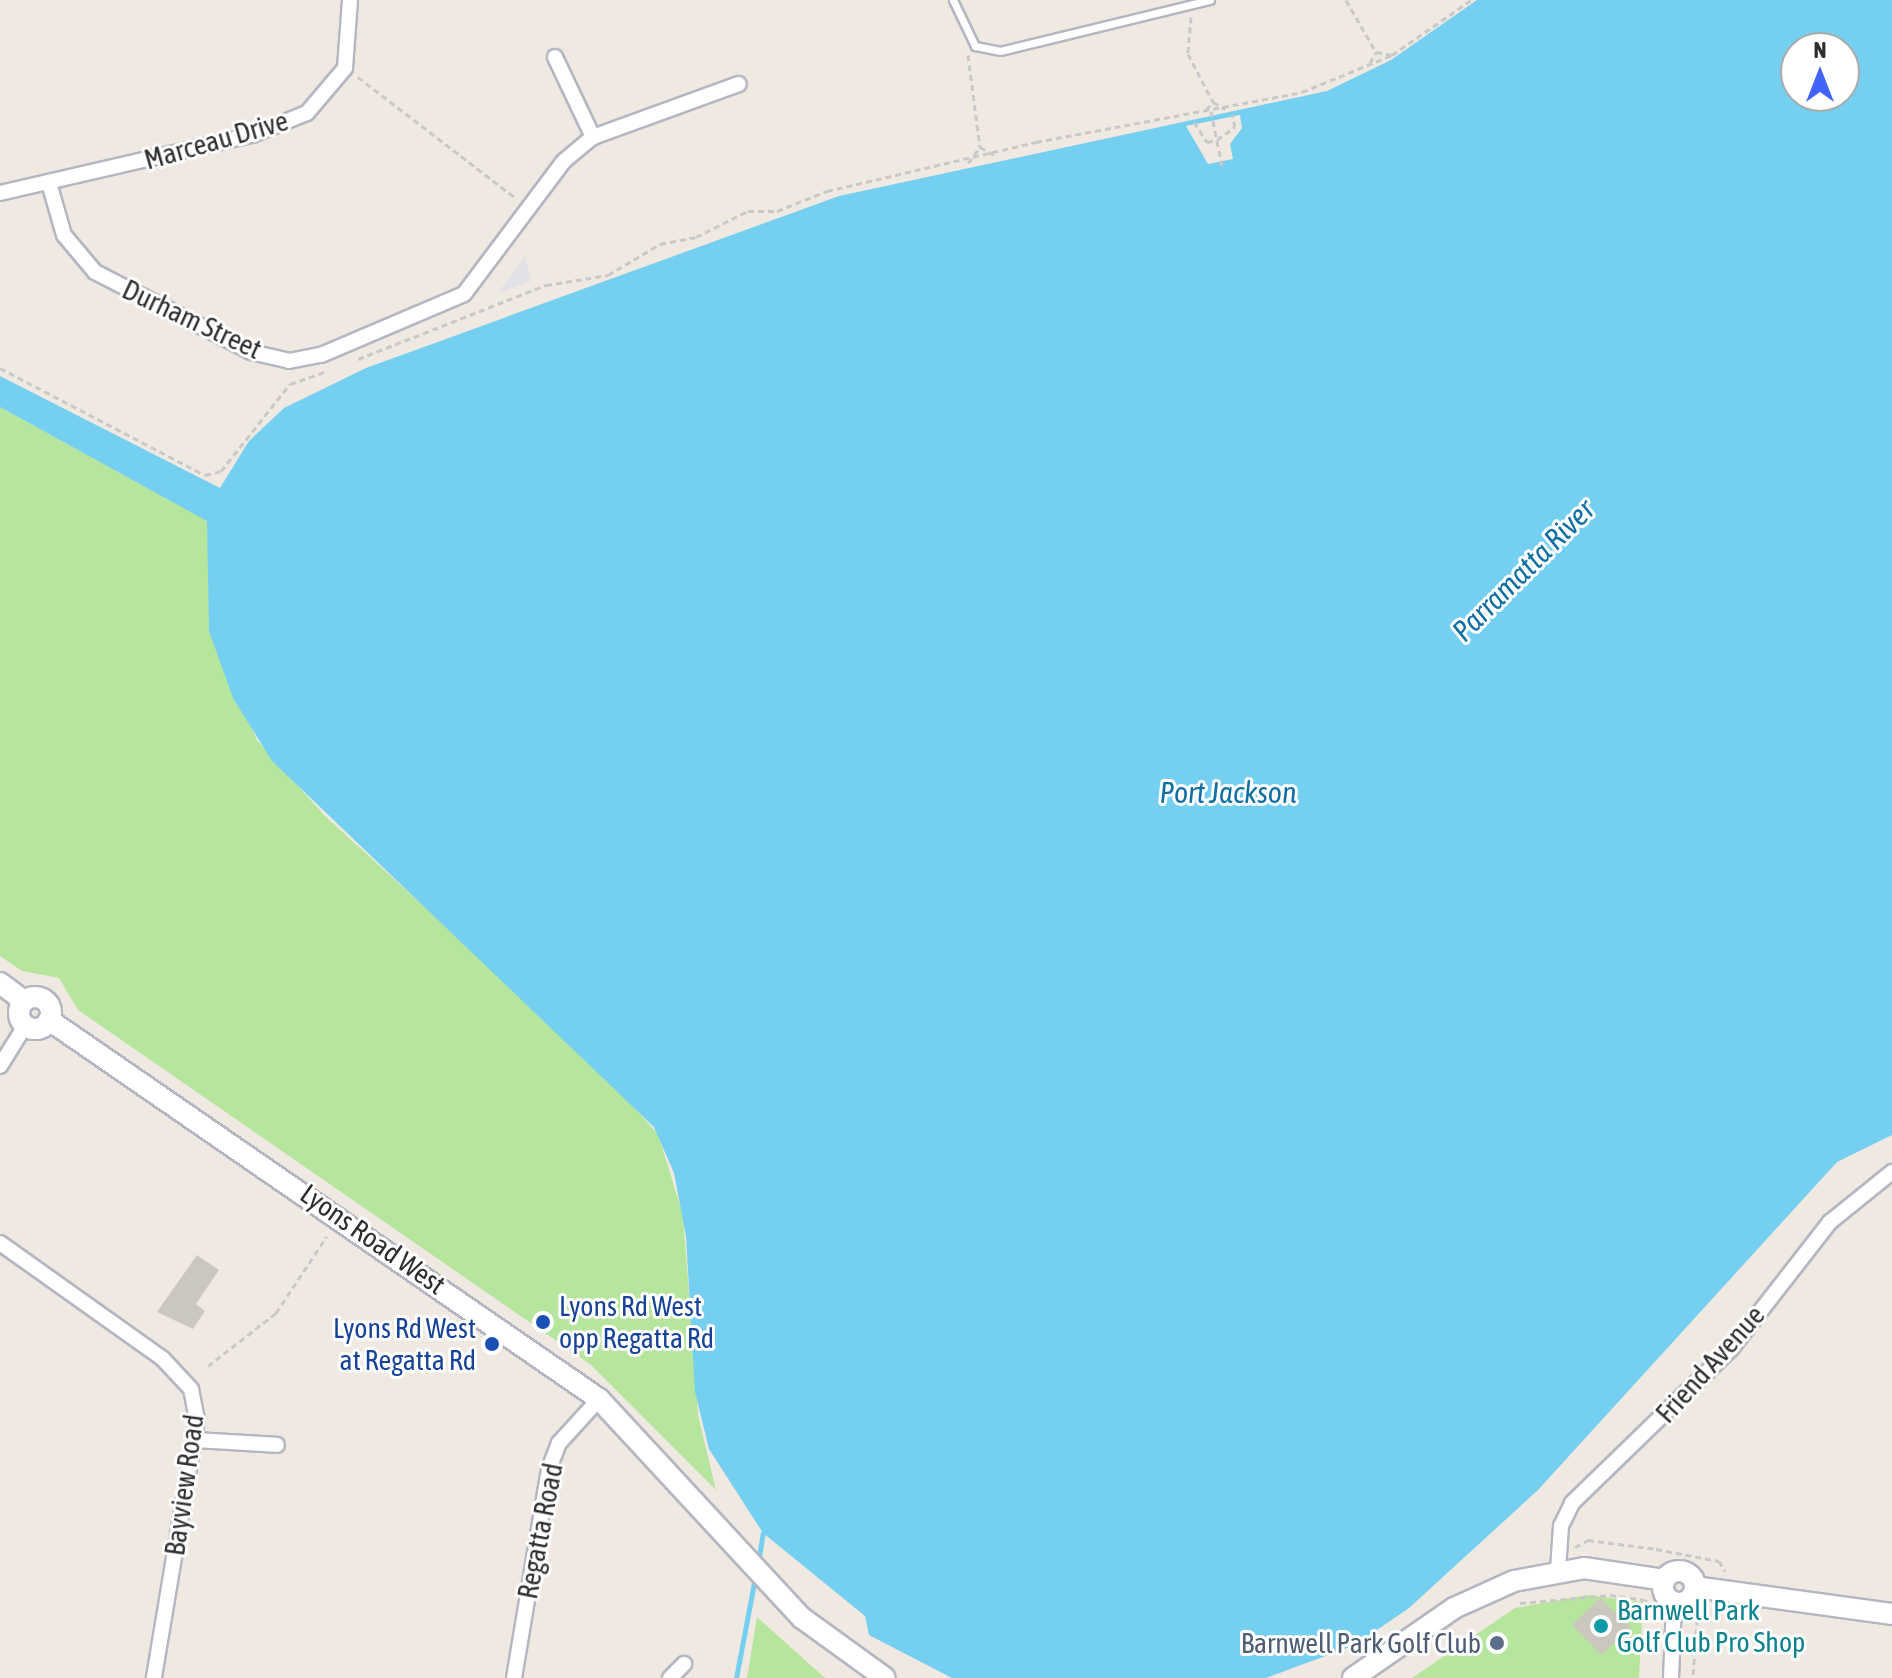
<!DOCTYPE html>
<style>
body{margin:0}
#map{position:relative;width:1892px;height:1678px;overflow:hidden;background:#efe9e1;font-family:"Asap Condensed",sans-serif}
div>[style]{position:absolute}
.industrial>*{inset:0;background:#e3e1e8}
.green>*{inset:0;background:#b6e59e}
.water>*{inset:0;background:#75cff0}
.pier>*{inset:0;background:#efe9e1}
.stream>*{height:5px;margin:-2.5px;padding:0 2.5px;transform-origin:2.5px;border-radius:2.5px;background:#75cff0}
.building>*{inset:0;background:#cbc7bf}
.path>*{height:3px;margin-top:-1.5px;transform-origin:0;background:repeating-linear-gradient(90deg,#c9c9c9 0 6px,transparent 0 10px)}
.roads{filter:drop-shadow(2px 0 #b4b7c1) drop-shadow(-2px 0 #b4b7c1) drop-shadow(0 2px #b4b7c1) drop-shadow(0 -2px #b4b7c1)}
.service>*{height:7px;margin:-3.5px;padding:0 3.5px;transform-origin:3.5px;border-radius:3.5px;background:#fff}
.minor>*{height:14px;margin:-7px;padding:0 7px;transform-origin:7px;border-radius:7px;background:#fff}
.secondary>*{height:20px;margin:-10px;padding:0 10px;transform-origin:10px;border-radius:10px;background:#fff}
.secondary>.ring{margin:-10px;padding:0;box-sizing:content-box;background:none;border:20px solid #fff;border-radius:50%}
.dots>*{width:22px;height:22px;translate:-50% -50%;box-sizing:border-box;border:4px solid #fff;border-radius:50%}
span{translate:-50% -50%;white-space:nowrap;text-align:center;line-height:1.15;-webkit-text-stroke:6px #fff;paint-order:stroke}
.street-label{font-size:28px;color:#2e2e2e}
.transit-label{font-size:28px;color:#164399}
.left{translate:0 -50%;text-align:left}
.right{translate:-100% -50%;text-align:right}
.culture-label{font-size:28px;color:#0d838f}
.service-label{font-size:28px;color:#4e5e75}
.water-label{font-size:30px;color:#0d6fa3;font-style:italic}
.north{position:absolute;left:1780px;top:32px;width:80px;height:80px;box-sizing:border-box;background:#fff;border:2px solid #ababab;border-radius:50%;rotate:0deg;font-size:22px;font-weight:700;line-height:32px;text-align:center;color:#2e2e2e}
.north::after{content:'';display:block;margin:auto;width:28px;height:36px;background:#4264fb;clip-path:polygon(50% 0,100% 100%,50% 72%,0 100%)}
</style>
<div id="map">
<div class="industrial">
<i style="clip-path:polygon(525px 256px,531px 281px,498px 293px)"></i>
</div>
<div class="green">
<i style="clip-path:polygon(0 407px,208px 521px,209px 631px,257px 740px,324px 815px,591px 1059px,658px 1134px,683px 1215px,698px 1415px,716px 1490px,590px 1364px,78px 1010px,59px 978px,22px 971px,0 956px)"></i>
<i style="clip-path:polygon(1587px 1595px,1643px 1602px,1639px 1678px,1412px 1678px,1515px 1608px)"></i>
<i style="clip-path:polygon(757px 1617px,825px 1678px,747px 1678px)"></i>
</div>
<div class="water">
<i style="clip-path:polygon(evenodd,1477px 0,1892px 0,1892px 1135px,1837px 1162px,1538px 1490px,1409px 1608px,1355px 1645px,1266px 1678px,952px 1678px,869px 1635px,865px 1616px,763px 1533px,709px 1449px,695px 1392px,686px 1236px,674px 1173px,654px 1127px,272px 761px,233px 698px,209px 631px,207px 521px,0 407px,0 376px,220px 488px,249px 441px,284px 408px,366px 368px,839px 196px,1327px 91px,1391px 60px,1477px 0,1796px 48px,1844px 48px,1844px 96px,1796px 96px,1796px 48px)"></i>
</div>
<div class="pier">
<i style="clip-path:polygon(1240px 115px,1242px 128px,1230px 144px,1233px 159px,1208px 164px,1186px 126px)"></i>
</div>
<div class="stream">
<i style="left:758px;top:1563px;width:30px;rotate:-81deg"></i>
<i style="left:736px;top:1678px;width:103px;rotate:-79.3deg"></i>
</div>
<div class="building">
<i style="clip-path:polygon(197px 1255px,219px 1270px,196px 1304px,205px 1311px,193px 1329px,157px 1312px)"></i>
<i style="clip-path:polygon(1600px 1598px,1631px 1627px,1601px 1655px,1572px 1625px)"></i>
</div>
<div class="path">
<i style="left:1346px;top:0;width:60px;rotate:60deg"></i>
<i style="left:1191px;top:17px;width:37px;rotate:95deg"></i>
<i style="left:1188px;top:54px;width:54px;rotate:62.5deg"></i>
<i style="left:968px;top:55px;width:93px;rotate:82.6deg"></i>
<i style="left:1370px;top:63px;width:13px;rotate:-61deg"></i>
<i style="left:1376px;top:52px;width:16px;rotate:11deg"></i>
<i style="left:358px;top:77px;width:200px;rotate:37.5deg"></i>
<i style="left:1206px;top:110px;width:11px;rotate:-49deg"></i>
<i style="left:1213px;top:102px;width:14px;rotate:30deg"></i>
<i style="left:1211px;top:111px;width:56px;rotate:78.7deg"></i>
<i style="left:1194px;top:122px;width:24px;rotate:57deg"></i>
<i style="left:1207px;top:142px;width:10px;rotate:-11deg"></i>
<i style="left:1217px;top:140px;width:22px;rotate:-36deg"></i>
<i style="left:1235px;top:127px;width:13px;rotate:-103deg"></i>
<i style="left:968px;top:163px;width:20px;rotate:-53deg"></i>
<i style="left:980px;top:147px;width:18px;rotate:29deg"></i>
<i style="left:358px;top:359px;width:202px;rotate:-21.5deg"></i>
<i style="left:546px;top:285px;width:63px;rotate:-9.2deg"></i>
<i style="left:608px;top:275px;width:61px;rotate:-30.8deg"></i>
<i style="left:660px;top:244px;width:37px;rotate:-11deg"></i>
<i style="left:696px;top:237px;width:58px;rotate:-26.6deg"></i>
<i style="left:748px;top:211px;width:29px"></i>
<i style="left:777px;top:211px;width:54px;rotate:-21.8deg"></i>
<i style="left:827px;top:191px;width:215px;rotate:-13.2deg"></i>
<i style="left:1036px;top:142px;width:271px;rotate:-10.6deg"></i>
<i style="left:1302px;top:92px;width:97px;rotate:-22.3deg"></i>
<i style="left:1392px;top:55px;width:96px;rotate:-34.8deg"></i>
<i style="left:0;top:368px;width:231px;rotate:27.6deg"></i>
<i style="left:205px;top:475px;width:16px;rotate:-14deg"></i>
<i style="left:221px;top:471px;width:111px;rotate:-51.6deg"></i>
<i style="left:290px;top:384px;width:37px;rotate:-19deg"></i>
<i style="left:208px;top:1366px;width:86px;rotate:-37.9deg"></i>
<i style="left:276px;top:1313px;width:92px;rotate:-56.5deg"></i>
<i style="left:1575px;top:1547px;width:15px;rotate:-28deg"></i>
<i style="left:1588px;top:1540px;width:69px;rotate:7.5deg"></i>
<i style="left:1656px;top:1549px;width:64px;rotate:10.8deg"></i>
<i style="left:1719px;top:1561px;width:12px;rotate:59deg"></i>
<i style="left:1520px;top:1603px;width:90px;rotate:-5.1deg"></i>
<i style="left:1610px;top:1595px;width:35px;rotate:8deg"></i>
<i style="left:1645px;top:1600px;width:17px;rotate:45deg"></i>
<i style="left:1688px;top:1617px;width:9px;rotate:13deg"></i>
<i style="left:1697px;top:1619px;width:59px;rotate:93.9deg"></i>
</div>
<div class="roads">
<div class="service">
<i style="left:953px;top:0;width:51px;rotate:64.4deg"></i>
<i style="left:975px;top:46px;width:25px;rotate:11deg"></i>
<i style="left:1000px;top:51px;width:216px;rotate:-13.7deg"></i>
</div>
<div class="minor">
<i style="left:555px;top:57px;width:89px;rotate:64.6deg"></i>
<i style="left:49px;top:183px;width:54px;rotate:73.9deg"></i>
<i style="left:64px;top:235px;width:48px;rotate:50deg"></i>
<i style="left:95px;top:272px;width:175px;rotate:27.1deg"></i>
<i style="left:251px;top:352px;width:39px;rotate:13deg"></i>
<i style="left:289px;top:361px;width:33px;rotate:-11deg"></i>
<i style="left:321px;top:355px;width:155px;rotate:-23.1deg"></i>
<i style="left:464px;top:294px;width:166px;rotate:-53.1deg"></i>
<i style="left:564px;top:161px;width:38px;rotate:-40deg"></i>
<i style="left:593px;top:137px;width:155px;rotate:-20deg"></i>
<i style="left:0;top:193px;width:259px;rotate:-13deg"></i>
<i style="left:252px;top:135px;width:59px;rotate:-21.8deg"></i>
<i style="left:307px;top:113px;width:59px;rotate:-49.8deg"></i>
<i style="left:345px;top:68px;width:68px;rotate:-85.8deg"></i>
<i style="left:0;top:1066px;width:47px;rotate:-58deg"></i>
<i style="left:0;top:1243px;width:200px;rotate:35.4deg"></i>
<i style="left:163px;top:1359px;width:41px;rotate:47deg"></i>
<i style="left:191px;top:1389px;width:32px;rotate:79deg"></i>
<i style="left:197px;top:1420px;width:262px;rotate:99.5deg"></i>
<i style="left:194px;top:1440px;width:83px;rotate:3.4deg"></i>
<i style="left:1558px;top:1570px;width:44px;rotate:-86.1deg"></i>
<i style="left:1561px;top:1526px;width:25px;rotate:-64deg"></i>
<i style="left:1572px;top:1503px;width:221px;rotate:-44.1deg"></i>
<i style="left:1731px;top:1349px;width:161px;rotate:-52.1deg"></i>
<i style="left:1830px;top:1222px;width:80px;rotate:-38.9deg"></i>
<i style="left:514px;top:1678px;width:212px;rotate:-80.5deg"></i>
<i style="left:549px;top:1469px;width:28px;rotate:-69deg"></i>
<i style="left:559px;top:1443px;width:59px;rotate:-47.7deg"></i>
<i style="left:670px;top:1678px;width:20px;rotate:-45deg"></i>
<i style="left:1671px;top:1678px;width:76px;rotate:-87.7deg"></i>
</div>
<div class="secondary">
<i style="left:0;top:983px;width:30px;rotate:37deg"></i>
<i class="ring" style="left:19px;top:997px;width:12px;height:12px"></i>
<i style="left:49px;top:1020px;width:668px;rotate:34.57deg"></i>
<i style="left:599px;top:1399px;width:299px;rotate:47.2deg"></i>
<i style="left:802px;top:1618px;width:102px;rotate:35.9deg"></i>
<i class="ring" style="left:1663px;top:1571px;width:12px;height:12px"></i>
<i style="left:1695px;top:1587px;width:199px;rotate:7.8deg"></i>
<i style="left:1353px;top:1678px;width:123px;rotate:-34.7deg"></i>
<i style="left:1454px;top:1608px;width:66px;rotate:-24.2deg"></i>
<i style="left:1514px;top:1581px;width:71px;rotate:-10.5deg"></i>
<i style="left:1584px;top:1568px;width:81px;rotate:8.5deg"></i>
</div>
</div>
<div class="dots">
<i style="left:543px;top:1322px;background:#1a4fb4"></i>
<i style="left:492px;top:1344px;background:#1a4fb4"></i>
<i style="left:1601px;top:1626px;background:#0f9aa8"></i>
<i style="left:1497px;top:1643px;background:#5c6f8a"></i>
</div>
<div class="street-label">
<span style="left:216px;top:140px;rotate:-16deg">Marceau Drive</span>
<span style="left:192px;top:319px;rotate:25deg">Durham Street</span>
<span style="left:373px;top:1239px;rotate:35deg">Lyons Road West</span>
<span style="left:1710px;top:1364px;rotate:-48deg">Friend Avenue</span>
<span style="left:184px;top:1485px;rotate:-82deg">Bayview Road</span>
<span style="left:540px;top:1531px;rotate:-79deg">Regatta Road</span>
</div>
<div class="transit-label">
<span class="left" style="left:559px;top:1322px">Lyons Rd West<br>opp Regatta Rd</span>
<span class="right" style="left:476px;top:1344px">Lyons Rd West<br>at Regatta Rd</span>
</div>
<div class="culture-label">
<span class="left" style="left:1617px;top:1626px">Barnwell Park<br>Golf Club Pro Shop</span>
</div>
<div class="service-label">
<span class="right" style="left:1481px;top:1643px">Barnwell Park Golf Club</span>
</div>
<div class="water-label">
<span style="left:1523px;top:570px;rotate:-45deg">Parramatta River</span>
<span style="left:1228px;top:792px">Port Jackson</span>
</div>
<div class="north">N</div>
</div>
